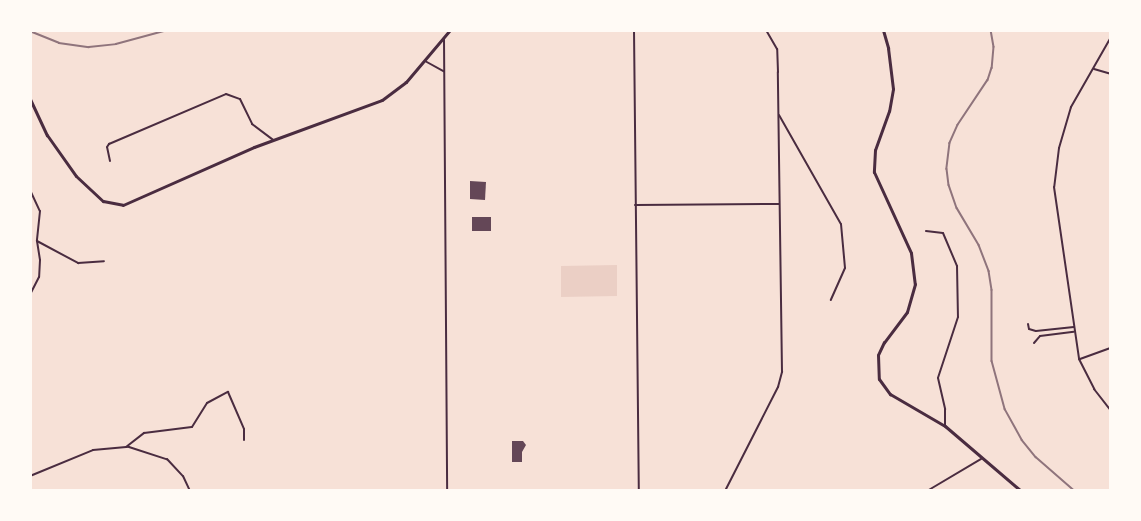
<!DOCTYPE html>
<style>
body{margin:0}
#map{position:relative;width:1141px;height:521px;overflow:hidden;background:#f7e1d7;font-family:Manrope,sans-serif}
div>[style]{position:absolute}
.green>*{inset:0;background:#ebcfc5}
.building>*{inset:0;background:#644757}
.minor>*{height:2px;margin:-1px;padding:0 1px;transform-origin:1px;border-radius:1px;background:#4a2c40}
.secondary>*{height:3px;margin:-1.5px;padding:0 1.5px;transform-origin:1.5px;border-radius:1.5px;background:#4a2c40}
.rail>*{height:1.5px;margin:-0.75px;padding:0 0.75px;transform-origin:0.75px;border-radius:0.75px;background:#8f747c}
span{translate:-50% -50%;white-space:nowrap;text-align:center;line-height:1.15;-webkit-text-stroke:5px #fffaf5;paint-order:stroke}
.frame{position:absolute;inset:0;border:32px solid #fffaf5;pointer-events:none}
</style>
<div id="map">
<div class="green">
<i style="clip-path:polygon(617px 265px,617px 296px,561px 297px,561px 266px)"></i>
</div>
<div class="building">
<i style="clip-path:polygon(470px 181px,486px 182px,485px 200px,470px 199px)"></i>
<i style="clip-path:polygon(472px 217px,491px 217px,491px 231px,472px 231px)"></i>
<i style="clip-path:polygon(512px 441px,523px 441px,526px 445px,522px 452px,522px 462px,512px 462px)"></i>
</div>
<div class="minor">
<i style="left:634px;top:30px;width:461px;rotate:89.4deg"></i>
<i style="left:1111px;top:37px;width:81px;rotate:119.7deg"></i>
<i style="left:1071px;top:107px;width:43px;rotate:106.3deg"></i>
<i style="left:1059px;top:148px;width:39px;rotate:97deg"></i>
<i style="left:1054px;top:187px;width:174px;rotate:81.7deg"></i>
<i style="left:1079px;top:359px;width:34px;rotate:63deg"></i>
<i style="left:1094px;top:389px;width:28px;rotate:52deg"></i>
<i style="left:444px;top:38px;width:453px;rotate:89.6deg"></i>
<i style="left:425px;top:61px;width:21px;rotate:29deg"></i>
<i style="left:1094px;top:69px;width:18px;rotate:16deg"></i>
<i style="left:779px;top:115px;width:125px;rotate:60.4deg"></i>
<i style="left:841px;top:224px;width:44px;rotate:84.8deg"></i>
<i style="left:845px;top:268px;width:35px;rotate:114deg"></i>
<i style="left:110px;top:161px;width:14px;rotate:-102deg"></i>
<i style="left:107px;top:147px;width:4px;rotate:-56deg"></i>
<i style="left:109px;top:144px;width:127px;rotate:-23.1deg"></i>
<i style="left:226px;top:94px;width:15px;rotate:20deg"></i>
<i style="left:240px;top:99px;width:28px;rotate:64deg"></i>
<i style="left:252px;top:124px;width:26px;rotate:37deg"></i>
<i style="left:30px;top:190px;width:23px;rotate:65deg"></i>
<i style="left:40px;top:211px;width:30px;rotate:96deg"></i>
<i style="left:37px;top:241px;width:19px;rotate:81deg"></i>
<i style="left:40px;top:260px;width:17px;rotate:93deg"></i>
<i style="left:39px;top:277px;width:20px;rotate:117deg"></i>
<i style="left:635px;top:205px;width:144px;rotate:-0.4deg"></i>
<i style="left:926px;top:231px;width:17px;rotate:7deg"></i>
<i style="left:943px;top:233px;width:36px;rotate:67deg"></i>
<i style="left:957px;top:266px;width:51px;rotate:88.9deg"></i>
<i style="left:958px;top:317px;width:64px;rotate:108.2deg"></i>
<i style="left:938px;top:378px;width:32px;rotate:77deg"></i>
<i style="left:945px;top:409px;width:17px;rotate:90deg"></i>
<i style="left:37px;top:241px;width:47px;rotate:28.2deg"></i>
<i style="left:78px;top:263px;width:26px;rotate:-4deg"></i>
<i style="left:1028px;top:324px;width:5px;rotate:79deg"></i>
<i style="left:1029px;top:329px;width:7px;rotate:16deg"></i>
<i style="left:1036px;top:331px;width:38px;rotate:-6deg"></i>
<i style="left:1034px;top:343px;width:9px;rotate:-49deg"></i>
<i style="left:1040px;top:336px;width:34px;rotate:-7deg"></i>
<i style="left:1080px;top:359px;width:33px;rotate:-20deg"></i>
<i style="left:126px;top:447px;width:23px;rotate:-38deg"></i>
<i style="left:144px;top:433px;width:48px;rotate:-7.1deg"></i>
<i style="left:192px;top:427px;width:28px;rotate:-58deg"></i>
<i style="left:207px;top:403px;width:24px;rotate:-28deg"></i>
<i style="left:228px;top:392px;width:40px;rotate:66.6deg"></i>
<i style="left:244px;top:429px;width:11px;rotate:90deg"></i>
<i style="left:30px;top:476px;width:68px;rotate:-22.4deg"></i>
<i style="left:93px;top:450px;width:36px;rotate:-5deg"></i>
<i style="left:129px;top:447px;width:40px;rotate:18deg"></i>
<i style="left:167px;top:459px;width:23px;rotate:47deg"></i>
<i style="left:183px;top:476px;width:17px;rotate:65deg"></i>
<i style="left:725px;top:491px;width:117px;rotate:-63deg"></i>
<i style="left:778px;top:387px;width:16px;rotate:-75deg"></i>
<i style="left:782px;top:372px;width:300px;rotate:-90.8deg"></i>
<i style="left:778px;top:72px;width:23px;rotate:-92deg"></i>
<i style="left:777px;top:49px;width:22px;rotate:-120deg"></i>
<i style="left:927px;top:491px;width:63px;rotate:-30.7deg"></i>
</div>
<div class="secondary">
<i style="left:883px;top:30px;width:19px;rotate:74deg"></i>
<i style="left:888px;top:48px;width:41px;rotate:83deg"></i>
<i style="left:893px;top:89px;width:22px;rotate:100deg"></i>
<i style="left:889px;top:111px;width:41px;rotate:109.7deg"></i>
<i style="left:875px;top:150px;width:22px;rotate:93deg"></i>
<i style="left:874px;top:172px;width:89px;rotate:65.4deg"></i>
<i style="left:911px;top:253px;width:31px;rotate:83deg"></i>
<i style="left:915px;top:284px;width:29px;rotate:106deg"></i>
<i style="left:907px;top:312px;width:38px;rotate:127deg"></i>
<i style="left:884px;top:342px;width:14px;rotate:115deg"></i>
<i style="left:878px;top:355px;width:24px;rotate:88deg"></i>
<i style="left:879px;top:379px;width:19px;rotate:54deg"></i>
<i style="left:890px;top:394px;width:64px;rotate:30.2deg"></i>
<i style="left:945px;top:426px;width:100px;rotate:40.5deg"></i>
<i style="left:30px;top:99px;width:40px;rotate:65deg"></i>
<i style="left:47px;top:135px;width:50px;rotate:54.7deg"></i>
<i style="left:76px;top:176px;width:37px;rotate:43deg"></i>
<i style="left:103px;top:201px;width:20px;rotate:11deg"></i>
<i style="left:123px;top:205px;width:143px;rotate:-23.9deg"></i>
<i style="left:254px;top:147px;width:136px;rotate:-20.2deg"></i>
<i style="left:382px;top:100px;width:30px;rotate:-37deg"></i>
<i style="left:406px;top:82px;width:68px;rotate:-49.8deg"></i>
</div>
<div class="rail">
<i style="left:991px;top:30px;width:17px;rotate:80deg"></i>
<i style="left:994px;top:47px;width:21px;rotate:95deg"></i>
<i style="left:992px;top:68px;width:13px;rotate:108deg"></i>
<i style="left:988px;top:80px;width:54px;rotate:123.7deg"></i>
<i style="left:958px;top:125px;width:20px;rotate:114deg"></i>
<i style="left:950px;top:143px;width:26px;rotate:97deg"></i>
<i style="left:947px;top:169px;width:16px;rotate:83deg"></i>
<i style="left:949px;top:185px;width:24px;rotate:71deg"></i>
<i style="left:957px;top:208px;width:43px;rotate:59.3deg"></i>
<i style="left:979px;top:245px;width:28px;rotate:69deg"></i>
<i style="left:989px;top:271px;width:19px;rotate:81deg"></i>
<i style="left:992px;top:290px;width:71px;rotate:90deg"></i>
<i style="left:992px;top:361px;width:50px;rotate:74.8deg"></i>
<i style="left:1005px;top:409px;width:35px;rotate:61deg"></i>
<i style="left:1022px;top:440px;width:22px;rotate:51deg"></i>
<i style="left:1036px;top:457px;width:52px;rotate:41.1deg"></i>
<i style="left:30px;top:31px;width:31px;rotate:22deg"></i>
<i style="left:59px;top:43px;width:30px;rotate:8deg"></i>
<i style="left:89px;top:47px;width:27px;rotate:-6deg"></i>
<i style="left:116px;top:44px;width:54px;rotate:-15.1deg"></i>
</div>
<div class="frame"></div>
</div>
